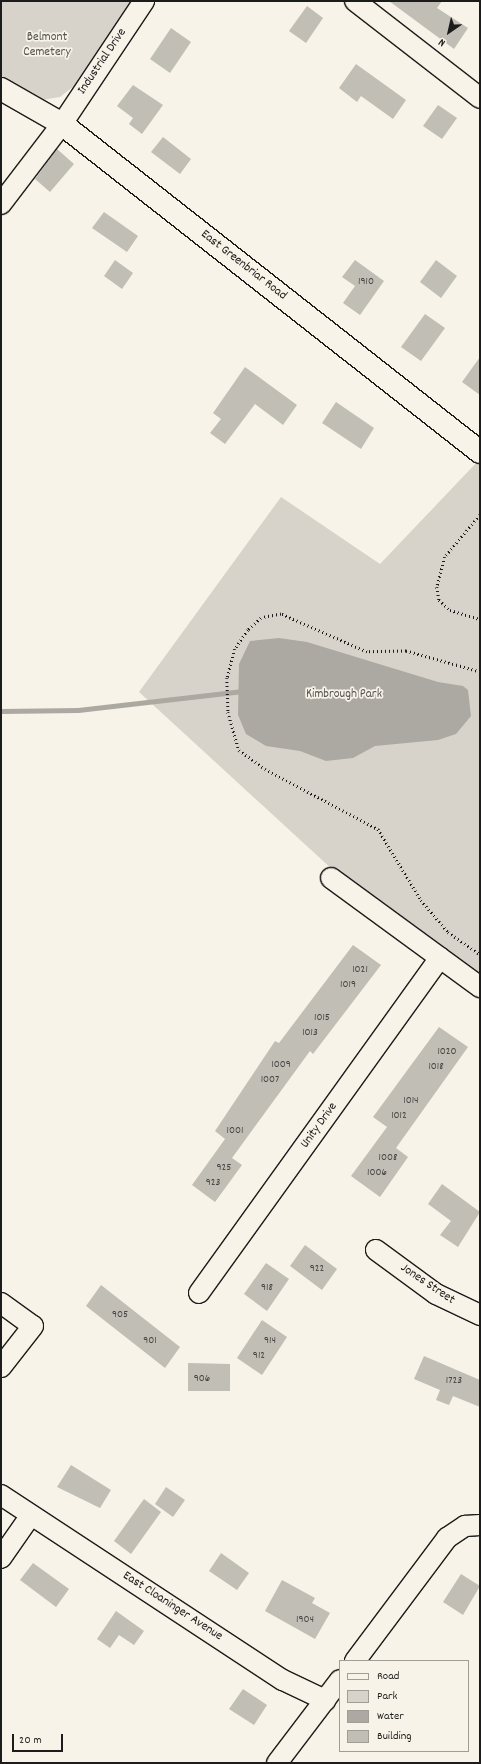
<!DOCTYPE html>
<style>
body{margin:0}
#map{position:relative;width:481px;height:1764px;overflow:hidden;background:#f7f3e8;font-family:Dekko,sans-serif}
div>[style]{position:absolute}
.green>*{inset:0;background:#d7d3cb}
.water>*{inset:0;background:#aca9a2}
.stream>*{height:5px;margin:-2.5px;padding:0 2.5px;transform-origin:2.5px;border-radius:2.5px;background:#aca9a2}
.building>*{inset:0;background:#c0beb5}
.path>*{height:2.5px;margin-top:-1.25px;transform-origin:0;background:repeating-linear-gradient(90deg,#1c1c1c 0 1px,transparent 0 4px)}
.roads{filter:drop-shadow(1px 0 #1c1c1c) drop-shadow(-1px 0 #1c1c1c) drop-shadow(0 1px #1c1c1c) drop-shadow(0 -1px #1c1c1c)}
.minor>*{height:20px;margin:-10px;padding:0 10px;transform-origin:10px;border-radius:10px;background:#f7f3e8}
.tertiary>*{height:22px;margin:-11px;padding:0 11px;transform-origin:11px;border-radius:11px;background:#f7f3e8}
span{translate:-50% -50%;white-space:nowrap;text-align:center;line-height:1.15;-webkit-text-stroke:3.5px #f7f3e8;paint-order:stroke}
.number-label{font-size:11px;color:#454442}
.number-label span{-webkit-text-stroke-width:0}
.park-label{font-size:13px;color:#545351}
.street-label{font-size:13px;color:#1c1c1c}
.frame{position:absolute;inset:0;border:2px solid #1c1c1c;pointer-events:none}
.legend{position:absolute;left:339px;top:1660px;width:130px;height:92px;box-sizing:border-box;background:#f7f3e8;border:1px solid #9f9d96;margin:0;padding:5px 7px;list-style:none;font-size:12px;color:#1c1c1c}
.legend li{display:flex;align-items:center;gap:8px;height:20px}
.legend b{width:20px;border:1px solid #9f9d96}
.north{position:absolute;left:429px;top:12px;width:40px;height:40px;-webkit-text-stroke:3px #f7f3e8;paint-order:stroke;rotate:214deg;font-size:11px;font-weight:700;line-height:16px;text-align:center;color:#1c1c1c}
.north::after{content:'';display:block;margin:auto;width:14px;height:18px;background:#1c1c1c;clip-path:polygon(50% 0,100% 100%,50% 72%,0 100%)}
.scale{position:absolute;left:12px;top:1734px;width:51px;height:18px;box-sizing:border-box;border:2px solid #1c1c1c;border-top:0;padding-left:5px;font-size:12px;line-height:14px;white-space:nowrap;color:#1c1c1c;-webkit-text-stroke:3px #f7f3e8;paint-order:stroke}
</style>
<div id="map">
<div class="green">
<i style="clip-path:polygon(1px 1px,136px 1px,74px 86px,60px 97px,42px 100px,1px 78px)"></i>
<i style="clip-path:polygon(478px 461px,480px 463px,480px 975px,334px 871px,139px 692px,281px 497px,380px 564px)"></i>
</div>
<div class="water">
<i style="clip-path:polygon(279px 638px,307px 642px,438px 682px,463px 686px,468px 690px,471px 716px,456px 734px,438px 740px,375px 746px,353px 758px,326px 761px,300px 751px,266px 746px,246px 734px,238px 715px,239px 664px,250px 641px)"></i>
</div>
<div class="stream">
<i style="left:1px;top:711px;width:77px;rotate:-0.7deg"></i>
<i style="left:78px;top:710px;width:166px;rotate:-6.6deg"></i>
</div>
<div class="building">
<i style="clip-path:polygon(389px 1px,442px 1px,437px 8px,468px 28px,454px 49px)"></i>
<i style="clip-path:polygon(307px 6px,323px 18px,306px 43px,289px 31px)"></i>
<i style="clip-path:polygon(171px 28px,191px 42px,170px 73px,150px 59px)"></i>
<i style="clip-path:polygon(356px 64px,406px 100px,393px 119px,361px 96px,357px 102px,339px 88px)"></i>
<i style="clip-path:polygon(133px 85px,163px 105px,142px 134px,129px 124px,133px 118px,117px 106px)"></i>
<i style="clip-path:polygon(438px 105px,457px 118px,442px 139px,423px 126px)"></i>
<i style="clip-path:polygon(163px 137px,191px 159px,180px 174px,151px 152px)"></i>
<i style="clip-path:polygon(57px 149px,74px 164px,50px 192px,35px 179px)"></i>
<i style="clip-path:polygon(104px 212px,138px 236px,127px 252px,92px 228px)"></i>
<i style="clip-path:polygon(115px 260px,133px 273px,122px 289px,104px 276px)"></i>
<i style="clip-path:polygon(355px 260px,384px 281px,360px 315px,343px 303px,355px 286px,342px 277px)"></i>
<i style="clip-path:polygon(436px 260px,457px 276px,441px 298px,420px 282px)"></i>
<i style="clip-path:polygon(425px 314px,445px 328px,421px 361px,401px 347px)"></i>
<i style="clip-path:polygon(480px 357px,480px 395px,462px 382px)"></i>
<i style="clip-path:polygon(245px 367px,297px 405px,283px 425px,255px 404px,225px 444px,210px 433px,221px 419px,213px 413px)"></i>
<i style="clip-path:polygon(336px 402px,374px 428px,361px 449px,322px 423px)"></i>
<i style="clip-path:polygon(353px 945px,381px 965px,313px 1054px,310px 1051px,232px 1158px,242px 1165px,215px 1202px,192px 1185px,225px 1139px,215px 1131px,275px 1041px,279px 1043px)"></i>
<i style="clip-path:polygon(439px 1027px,468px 1047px,396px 1148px,408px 1157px,380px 1197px,351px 1176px,387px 1127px,373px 1117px)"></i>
<i style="clip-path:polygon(442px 1184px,480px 1212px,458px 1247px,440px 1235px,451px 1221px,428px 1204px)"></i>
<i style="clip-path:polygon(305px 1245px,337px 1269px,322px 1290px,290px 1266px)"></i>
<i style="clip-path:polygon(266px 1263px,289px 1279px,267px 1311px,244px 1294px)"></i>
<i style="clip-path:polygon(101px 1285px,180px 1347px,165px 1368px,86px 1306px)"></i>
<i style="clip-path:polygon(262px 1320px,287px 1337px,262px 1375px,237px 1358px)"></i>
<i style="clip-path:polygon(424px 1356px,480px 1380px,480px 1407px,453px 1396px,449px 1405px,436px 1400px,440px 1390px,414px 1379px)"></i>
<i style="clip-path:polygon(188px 1363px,230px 1364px,230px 1391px,188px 1391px)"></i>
<i style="clip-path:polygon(71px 1465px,111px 1490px,100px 1508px,57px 1487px)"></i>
<i style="clip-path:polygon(166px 1487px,185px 1500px,173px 1517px,155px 1504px)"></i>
<i style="clip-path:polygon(144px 1499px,161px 1512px,131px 1554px,114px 1541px)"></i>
<i style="clip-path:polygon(221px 1553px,249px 1573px,237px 1590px,209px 1571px)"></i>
<i style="clip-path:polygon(33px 1563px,69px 1589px,56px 1607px,20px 1580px)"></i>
<i style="clip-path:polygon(461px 1574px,480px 1586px,463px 1615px,443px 1602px)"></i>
<i style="clip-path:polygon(282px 1580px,315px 1598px,312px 1603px,330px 1613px,315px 1639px,265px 1611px)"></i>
<i style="clip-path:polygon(116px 1611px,144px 1631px,134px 1645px,119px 1635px,110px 1648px,97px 1639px)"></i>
<i style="clip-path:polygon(243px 1689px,267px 1705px,254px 1725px,229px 1709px)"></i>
</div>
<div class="path">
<i style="left:480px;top:515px;width:55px;rotate:129.8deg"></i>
<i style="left:445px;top:557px;width:31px;rotate:105deg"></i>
<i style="left:437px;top:587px;width:13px;rotate:81deg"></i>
<i style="left:439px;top:600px;width:15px;rotate:42deg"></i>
<i style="left:450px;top:610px;width:31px;rotate:17deg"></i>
<i style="left:480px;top:672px;width:77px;rotate:-164.2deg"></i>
<i style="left:406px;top:651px;width:39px;rotate:179deg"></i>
<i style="left:367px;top:652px;width:94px;rotate:-156.2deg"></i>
<i style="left:281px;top:614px;width:20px;rotate:169deg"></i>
<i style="left:261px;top:618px;width:18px;rotate:137deg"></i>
<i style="left:248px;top:630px;width:23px;rotate:124deg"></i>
<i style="left:235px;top:649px;width:30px;rotate:105deg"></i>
<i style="left:227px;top:678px;width:34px;rotate:88deg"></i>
<i style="left:228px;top:712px;width:40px;rotate:74deg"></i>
<i style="left:239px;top:750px;width:32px;rotate:36deg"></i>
<i style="left:265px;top:769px;width:128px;rotate:28deg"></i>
<i style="left:378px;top:829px;width:83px;rotate:58.8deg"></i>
<i style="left:421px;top:900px;width:42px;rotate:49.8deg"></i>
<i style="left:448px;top:932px;width:39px;rotate:35deg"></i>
</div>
<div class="roads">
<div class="minor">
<i style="left:355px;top:1px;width:158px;rotate:37.8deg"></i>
<i style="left:1px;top:204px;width:101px;rotate:-52.7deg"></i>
<i style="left:62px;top:124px;width:148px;rotate:-56.3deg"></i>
<i style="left:331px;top:878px;width:185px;rotate:36.2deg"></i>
<i style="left:376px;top:1250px;width:74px;rotate:36.3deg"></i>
<i style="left:436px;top:1294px;width:49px;rotate:25.5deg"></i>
<i style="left:199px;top:1293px;width:413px;rotate:-54.3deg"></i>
<i style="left:1px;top:1303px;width:39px;rotate:36deg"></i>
<i style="left:33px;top:1326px;width:52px;rotate:128deg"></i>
<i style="left:1px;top:1495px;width:337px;rotate:33.3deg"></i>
<i style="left:283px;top:1680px;width:47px;rotate:25.5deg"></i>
<i style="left:1px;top:1558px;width:52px;rotate:-55.1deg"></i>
<i style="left:355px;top:1661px;width:154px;rotate:-53.2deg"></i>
<i style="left:447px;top:1538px;width:22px;rotate:-34deg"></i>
<i style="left:465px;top:1526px;width:15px;rotate:-4deg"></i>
<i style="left:277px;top:1763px;width:104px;rotate:-52.8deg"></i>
</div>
<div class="tertiary">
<i style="left:1px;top:89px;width:70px;rotate:29.8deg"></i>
<i style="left:62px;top:124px;width:531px;rotate:38.12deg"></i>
</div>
</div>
<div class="number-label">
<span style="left:366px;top:282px">1910</span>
<span style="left:360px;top:970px">1021</span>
<span style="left:348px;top:985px">1019</span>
<span style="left:322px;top:1018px">1015</span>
<span style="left:310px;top:1033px">1013</span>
<span style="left:447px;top:1052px">1020</span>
<span style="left:281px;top:1065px">1009</span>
<span style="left:436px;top:1067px">1018</span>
<span style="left:270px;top:1080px">1007</span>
<span style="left:411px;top:1101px">1014</span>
<span style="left:399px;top:1116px">1012</span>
<span style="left:235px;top:1131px">1001</span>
<span style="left:388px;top:1158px">1008</span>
<span style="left:224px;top:1168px">925</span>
<span style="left:377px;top:1173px">1006</span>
<span style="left:213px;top:1183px">923</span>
<span style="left:317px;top:1269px">922</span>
<span style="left:267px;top:1288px">918</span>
<span style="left:120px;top:1315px">905</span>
<span style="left:150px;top:1341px">901</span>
<span style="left:270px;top:1341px">914</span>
<span style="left:259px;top:1356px">912</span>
<span style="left:202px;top:1379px">906</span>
<span style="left:454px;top:1381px">1723</span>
<span style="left:305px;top:1620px">1904</span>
</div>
<div class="park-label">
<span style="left:47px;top:46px">Belmont<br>Cemetery</span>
<span style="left:344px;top:695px">Kimbrough Park</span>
</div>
<div class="street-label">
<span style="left:103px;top:62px;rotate:-56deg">Industrial Drive</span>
<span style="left:243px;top:266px;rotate:38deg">East Greenbriar Road</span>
<span style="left:320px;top:1126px;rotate:-54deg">Unity Drive</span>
<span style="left:427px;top:1285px;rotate:34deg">Jones Street</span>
<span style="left:172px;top:1607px;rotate:33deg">East Cloaninger Avenue</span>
</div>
<div class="frame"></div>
<ul class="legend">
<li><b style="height:5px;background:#f7f3e8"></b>Road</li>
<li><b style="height:11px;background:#d7d3cb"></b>Park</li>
<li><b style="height:11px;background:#aca9a2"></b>Water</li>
<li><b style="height:11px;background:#c0beb5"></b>Building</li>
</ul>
<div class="north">N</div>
<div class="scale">20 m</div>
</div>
